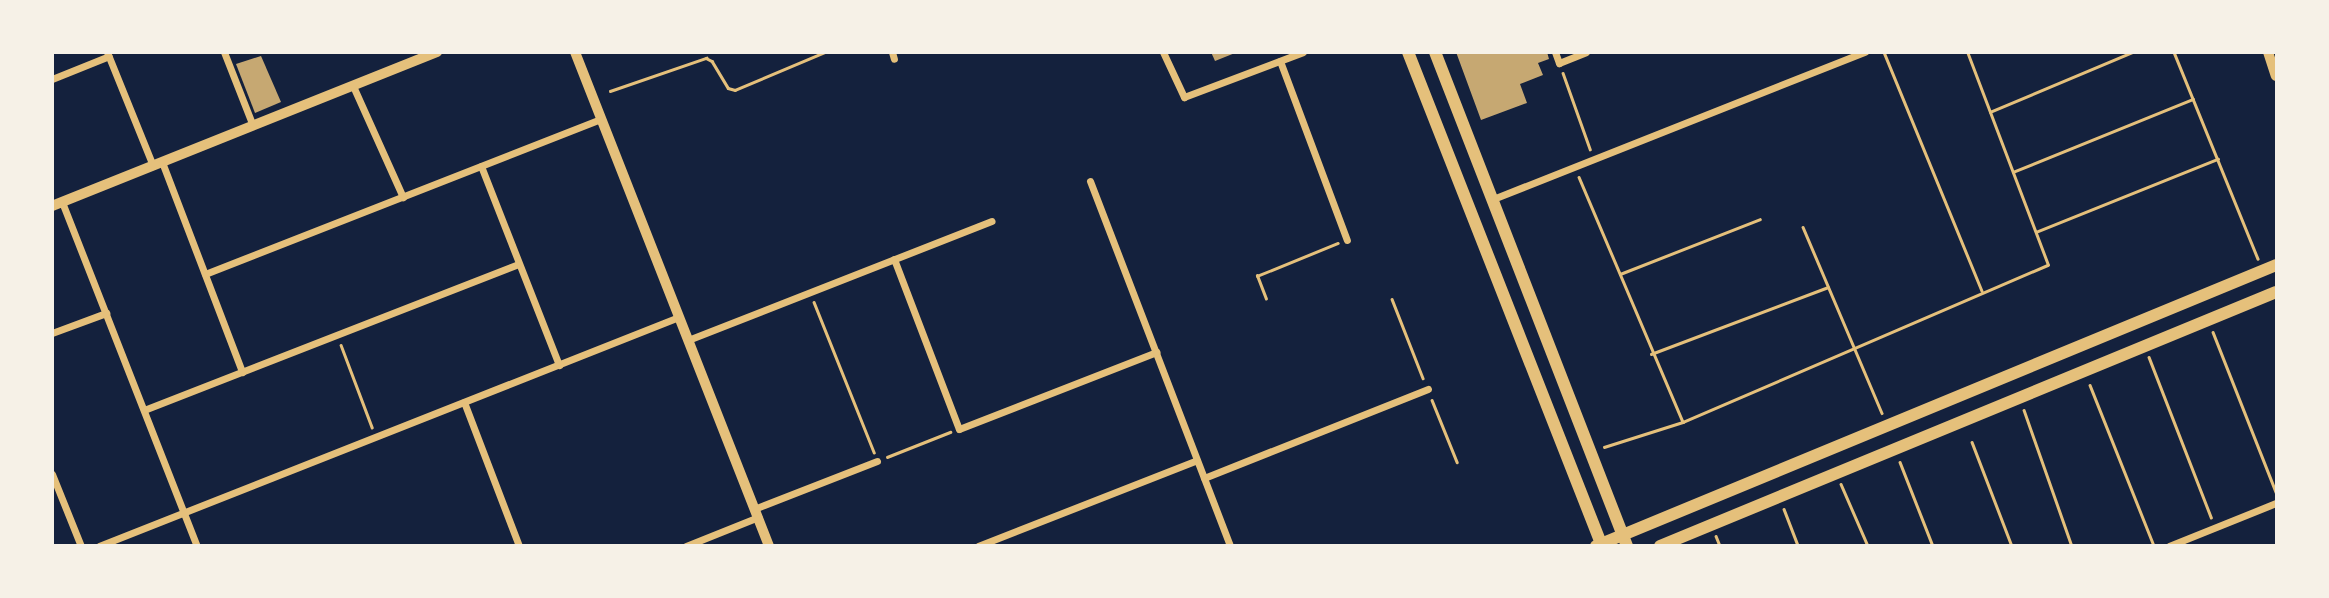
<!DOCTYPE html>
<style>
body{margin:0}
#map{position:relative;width:2329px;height:598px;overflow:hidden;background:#14213d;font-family:"PT Sans Narrow",sans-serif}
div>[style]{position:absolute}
.building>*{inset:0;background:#c6a872}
.path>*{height:2.5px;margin:-1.25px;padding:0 1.25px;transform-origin:1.25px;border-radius:1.25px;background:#e5c07b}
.minor>*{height:7px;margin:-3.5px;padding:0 3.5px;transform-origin:3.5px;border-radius:3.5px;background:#e5c07b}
.tertiary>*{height:10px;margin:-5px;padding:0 5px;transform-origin:5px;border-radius:5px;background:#e5c07b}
.secondary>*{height:12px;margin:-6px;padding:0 6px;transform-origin:6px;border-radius:6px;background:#e5c07b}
span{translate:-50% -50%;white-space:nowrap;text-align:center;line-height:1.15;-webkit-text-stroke:5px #f6f1e7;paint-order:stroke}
.frame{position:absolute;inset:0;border:54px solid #f6f1e7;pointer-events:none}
</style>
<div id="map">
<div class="building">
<i style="clip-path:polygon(1211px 52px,1235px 52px,1235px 53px,1215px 61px)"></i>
<i style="clip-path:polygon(1456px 52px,1547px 52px,1549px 59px,1538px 63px,1543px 75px,1520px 84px,1527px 103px,1481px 120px)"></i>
<i style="clip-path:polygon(261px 56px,281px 102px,255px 113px,236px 64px)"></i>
</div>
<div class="path">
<i style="left:1884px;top:52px;width:258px;rotate:67.7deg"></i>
<i style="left:2174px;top:52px;width:223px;rotate:67.9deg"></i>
<i style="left:1563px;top:73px;width:81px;rotate:70.4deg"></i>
<i style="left:610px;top:91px;width:102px;rotate:-19deg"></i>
<i style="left:706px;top:58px;width:7px;rotate:27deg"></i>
<i style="left:712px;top:61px;width:31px;rotate:59deg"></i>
<i style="left:728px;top:88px;width:7px;rotate:16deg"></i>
<i style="left:735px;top:90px;width:98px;rotate:-22.9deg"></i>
<i style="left:1990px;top:112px;width:155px;rotate:-22.8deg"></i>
<i style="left:2013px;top:172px;width:194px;rotate:-22.1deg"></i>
<i style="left:1579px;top:177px;width:266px;rotate:67deg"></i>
<i style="left:1803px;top:227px;width:202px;rotate:67deg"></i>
<i style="left:2036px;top:232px;width:196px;rotate:-21.9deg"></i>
<i style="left:1620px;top:274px;width:150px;rotate:-21.4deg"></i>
<i style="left:1266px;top:299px;width:25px;rotate:-111deg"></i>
<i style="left:1257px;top:276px;width:87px;rotate:-22.2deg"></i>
<i style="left:1392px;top:299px;width:85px;rotate:68.6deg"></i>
<i style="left:814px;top:302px;width:162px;rotate:68.2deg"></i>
<i style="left:2213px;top:332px;width:172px;rotate:68.5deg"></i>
<i style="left:341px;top:345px;width:88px;rotate:69.3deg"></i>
<i style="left:1651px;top:354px;width:189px;rotate:-20.7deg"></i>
<i style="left:2149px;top:357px;width:172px;rotate:68.8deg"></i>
<i style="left:2090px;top:385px;width:173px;rotate:68.3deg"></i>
<i style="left:1432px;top:400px;width:67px;rotate:68deg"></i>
<i style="left:2024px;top:410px;width:144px;rotate:70.6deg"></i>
<i style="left:1972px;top:442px;width:111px;rotate:69deg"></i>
<i style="left:1604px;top:447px;width:83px;rotate:-17.6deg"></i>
<i style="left:1683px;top:422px;width:397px;rotate:-23.3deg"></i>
<i style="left:2048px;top:265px;width:228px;rotate:-110.8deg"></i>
<i style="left:887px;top:457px;width:68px;rotate:-21.6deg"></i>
<i style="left:1900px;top:462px;width:90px;rotate:68.6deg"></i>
<i style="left:1841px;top:484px;width:68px;rotate:66.5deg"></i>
<i style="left:1784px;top:509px;width:40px;rotate:69deg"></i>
<i style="left:1716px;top:536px;width:11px;rotate:68deg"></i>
</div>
<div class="minor">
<i style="left:107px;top:52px;width:123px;rotate:68deg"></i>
<i style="left:224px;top:52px;width:79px;rotate:68.6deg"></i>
<i style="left:892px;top:52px;width:7px;rotate:74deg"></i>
<i style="left:1163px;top:52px;width:50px;rotate:65deg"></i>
<i style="left:1184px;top:97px;width:127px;rotate:-20.7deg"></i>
<i style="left:1555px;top:52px;width:12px;rotate:70deg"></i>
<i style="left:1559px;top:63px;width:29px;rotate:-22deg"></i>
<i style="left:1280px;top:61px;width:191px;rotate:69.5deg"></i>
<i style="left:52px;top:79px;width:61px;rotate:-22deg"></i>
<i style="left:353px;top:86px;width:122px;rotate:65.8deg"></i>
<i style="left:162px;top:162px;width:225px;rotate:69.1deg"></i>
<i style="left:481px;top:166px;width:214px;rotate:68.6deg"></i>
<i style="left:1090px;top:181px;width:391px;rotate:69deg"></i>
<i style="left:1493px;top:199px;width:400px;rotate:-21.6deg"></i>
<i style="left:62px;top:202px;width:370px;rotate:68.6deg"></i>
<i style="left:894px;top:259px;width:182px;rotate:69.1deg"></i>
<i style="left:959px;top:429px;width:212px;rotate:-21.3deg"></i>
<i style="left:205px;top:274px;width:425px;rotate:-21.4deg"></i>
<i style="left:52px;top:333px;width:58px;rotate:-20.3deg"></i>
<i style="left:688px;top:340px;width:326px;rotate:-21.4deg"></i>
<i style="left:464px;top:402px;width:154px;rotate:69.1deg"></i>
<i style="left:144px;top:410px;width:402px;rotate:-21.3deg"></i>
<i style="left:52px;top:474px;width:78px;rotate:68.1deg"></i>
<i style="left:1204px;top:478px;width:241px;rotate:-21.7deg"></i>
<i style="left:754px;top:509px;width:132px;rotate:-21.3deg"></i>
<i style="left:99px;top:546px;width:624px;rotate:-21.55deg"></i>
<i style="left:686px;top:546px;width:78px;rotate:-21.9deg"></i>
<i style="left:978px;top:546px;width:235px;rotate:-21.4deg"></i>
<i style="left:2169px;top:546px;width:115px;rotate:-21.9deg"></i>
</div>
<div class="tertiary">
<i style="left:575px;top:52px;width:531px;rotate:68.56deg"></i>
<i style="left:2268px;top:52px;width:25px;rotate:72deg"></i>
<i style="left:52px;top:206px;width:415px;rotate:-21.8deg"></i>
</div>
<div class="secondary">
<i style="left:1408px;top:52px;width:531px;rotate:68.56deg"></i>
<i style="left:1435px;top:52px;width:530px;rotate:68.76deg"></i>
<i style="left:1596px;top:546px;width:736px;rotate:-22.45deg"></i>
<i style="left:1660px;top:546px;width:666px;rotate:-22.41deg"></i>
</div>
<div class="frame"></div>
</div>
